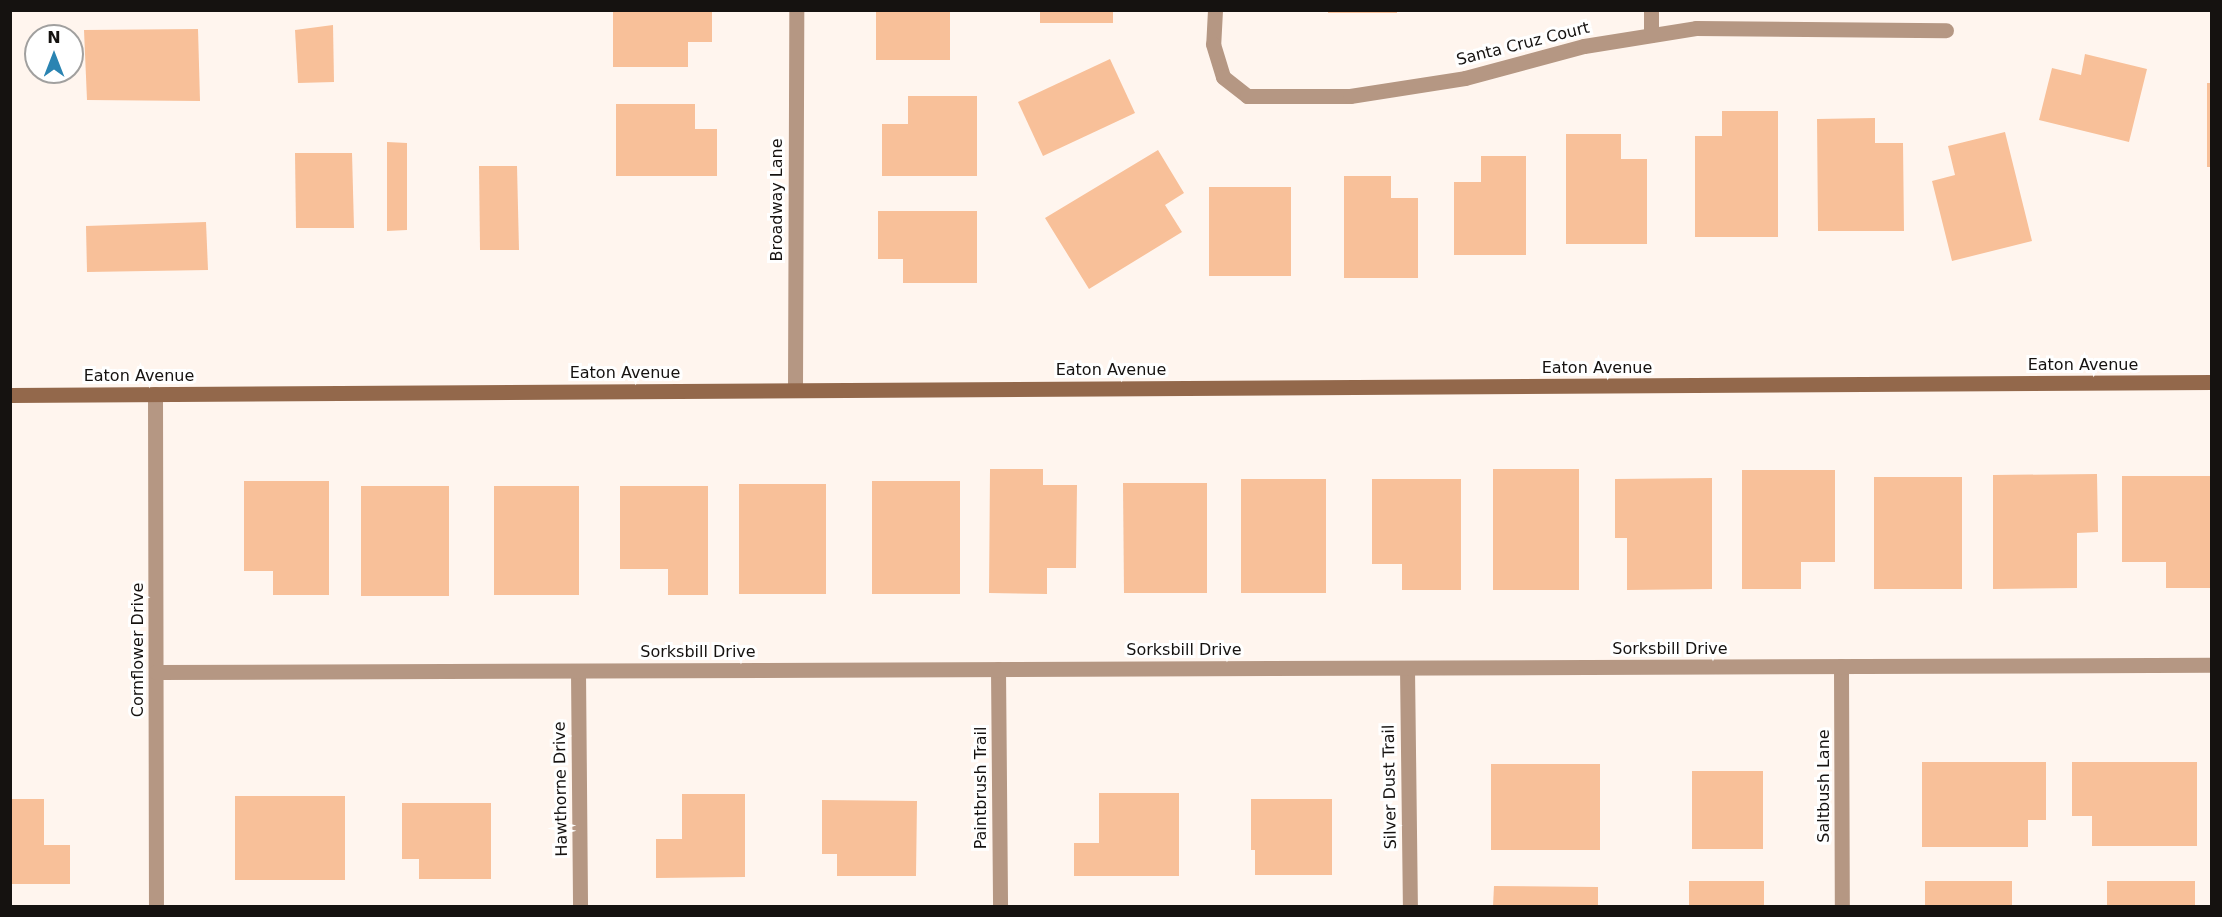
<!DOCTYPE html>
<style>
body{margin:0}
#map{position:relative;width:2222px;height:917px;overflow:hidden;background:#fff5ee;font-family:"DejaVu Sans",sans-serif}
div>[style]{position:absolute}
.building>*{inset:0;background:#f8c099}
.street>*{height:15px;margin:-7.5px;padding:0 7.5px;transform-origin:7.5px;border-radius:7.5px;background:#b59783}
.secondary>*{height:15px;margin:-7.5px;padding:0 7.5px;transform-origin:7.5px;border-radius:7.5px;background:#93684b}
span{translate:-50% -50%;white-space:nowrap;text-align:center;line-height:1.15;-webkit-text-stroke:6px #fff;paint-order:stroke}
.street-label{font-size:16px;color:#151210}
.frame{position:absolute;inset:0;border:12px solid #151210;pointer-events:none}
.north{position:absolute;left:24px;top:24px;width:60px;height:60px;box-sizing:border-box;background:#fff;border:2px solid #a1a09f;border-radius:50%;rotate:0deg;font-size:16px;font-weight:700;line-height:24px;text-align:center;color:#151210}
.north::after{content:'';display:block;margin:auto;width:21px;height:27px;background:#2a84b2;clip-path:polygon(50% 0,100% 100%,50% 72%,0 100%)}
</style>
<div id="map">
<div class="building">
<i style="clip-path:polygon(613px 10px,712px 10px,712px 42px,688px 42px,688px 67px,613px 67px)"></i>
<i style="clip-path:polygon(876px 10px,950px 10px,950px 60px,876px 60px)"></i>
<i style="clip-path:polygon(1040px 10px,1113px 10px,1113px 23px,1040px 23px)"></i>
<i style="clip-path:polygon(1328px 10px,1397px 10px,1397px 13px,1328px 13px)"></i>
<i style="clip-path:polygon(333px 25px,334px 82px,298px 83px,295px 30px)"></i>
<i style="clip-path:polygon(198px 29px,200px 101px,87px 100px,84px 30px)"></i>
<i style="clip-path:polygon(2085px 54px,2147px 69px,2129px 142px,2039px 120px,2052px 68px,2081px 75px)"></i>
<i style="clip-path:polygon(1110px 59px,1135px 113px,1043px 156px,1018px 102px)"></i>
<i style="clip-path:polygon(2207px 83px,2212px 83px,2212px 167px,2207px 167px)"></i>
<i style="clip-path:polygon(908px 96px,977px 96px,977px 176px,882px 176px,882px 124px,908px 124px)"></i>
<i style="clip-path:polygon(616px 104px,695px 104px,695px 129px,717px 129px,717px 176px,616px 176px)"></i>
<i style="clip-path:polygon(1722px 111px,1778px 111px,1778px 237px,1695px 237px,1695px 136px,1722px 136px)"></i>
<i style="clip-path:polygon(1875px 118px,1875px 143px,1903px 143px,1904px 231px,1818px 231px,1817px 119px)"></i>
<i style="clip-path:polygon(2005px 132px,2032px 241px,1952px 261px,1932px 181px,1955px 175px,1948px 146px)"></i>
<i style="clip-path:polygon(1566px 134px,1621px 134px,1621px 159px,1647px 159px,1647px 244px,1566px 244px)"></i>
<i style="clip-path:polygon(387px 142px,407px 143px,407px 230px,387px 231px)"></i>
<i style="clip-path:polygon(1158px 150px,1184px 193px,1165px 205px,1182px 232px,1089px 289px,1045px 218px)"></i>
<i style="clip-path:polygon(295px 153px,352px 153px,354px 228px,296px 228px)"></i>
<i style="clip-path:polygon(1481px 156px,1526px 156px,1526px 255px,1454px 255px,1454px 182px,1481px 182px)"></i>
<i style="clip-path:polygon(479px 166px,517px 166px,519px 250px,480px 250px)"></i>
<i style="clip-path:polygon(1344px 176px,1391px 176px,1391px 198px,1418px 198px,1418px 278px,1344px 278px)"></i>
<i style="clip-path:polygon(1209px 187px,1291px 187px,1291px 276px,1209px 276px)"></i>
<i style="clip-path:polygon(878px 211px,977px 211px,977px 283px,903px 283px,903px 259px,878px 259px)"></i>
<i style="clip-path:polygon(206px 222px,208px 270px,87px 272px,86px 226px)"></i>
<i style="clip-path:polygon(990px 469px,1043px 469px,1043px 485px,1077px 485px,1076px 568px,1047px 568px,1047px 594px,989px 593px)"></i>
<i style="clip-path:polygon(1493px 469px,1579px 469px,1579px 590px,1493px 590px)"></i>
<i style="clip-path:polygon(1742px 470px,1835px 470px,1835px 562px,1801px 562px,1801px 589px,1742px 589px)"></i>
<i style="clip-path:polygon(2097px 474px,2098px 532px,2077px 533px,2077px 588px,1993px 589px,1993px 475px)"></i>
<i style="clip-path:polygon(2122px 476px,2212px 476px,2212px 588px,2166px 588px,2166px 562px,2122px 562px)"></i>
<i style="clip-path:polygon(1874px 477px,1962px 477px,1962px 589px,1874px 589px)"></i>
<i style="clip-path:polygon(1712px 478px,1712px 589px,1627px 590px,1627px 538px,1615px 538px,1615px 479px)"></i>
<i style="clip-path:polygon(1241px 479px,1326px 479px,1326px 593px,1241px 593px)"></i>
<i style="clip-path:polygon(1372px 479px,1461px 479px,1461px 590px,1402px 590px,1402px 564px,1372px 564px)"></i>
<i style="clip-path:polygon(244px 481px,329px 481px,329px 595px,273px 595px,273px 571px,244px 571px)"></i>
<i style="clip-path:polygon(872px 481px,960px 481px,960px 594px,872px 594px)"></i>
<i style="clip-path:polygon(1123px 483px,1207px 483px,1207px 593px,1124px 593px)"></i>
<i style="clip-path:polygon(739px 484px,826px 484px,826px 594px,739px 594px)"></i>
<i style="clip-path:polygon(361px 486px,449px 486px,449px 596px,361px 596px)"></i>
<i style="clip-path:polygon(494px 486px,579px 486px,579px 595px,494px 595px)"></i>
<i style="clip-path:polygon(620px 486px,708px 486px,708px 595px,668px 595px,668px 569px,620px 569px)"></i>
<i style="clip-path:polygon(1922px 762px,2046px 762px,2046px 820px,2028px 820px,2028px 847px,1922px 847px)"></i>
<i style="clip-path:polygon(2072px 762px,2197px 762px,2197px 846px,2092px 846px,2092px 816px,2072px 816px)"></i>
<i style="clip-path:polygon(1491px 764px,1600px 764px,1600px 850px,1491px 850px)"></i>
<i style="clip-path:polygon(1692px 771px,1763px 771px,1763px 849px,1692px 849px)"></i>
<i style="clip-path:polygon(1099px 793px,1179px 793px,1179px 876px,1074px 876px,1074px 843px,1099px 843px)"></i>
<i style="clip-path:polygon(682px 794px,745px 794px,745px 877px,656px 878px,656px 839px,682px 839px)"></i>
<i style="clip-path:polygon(235px 796px,345px 796px,345px 880px,235px 880px)"></i>
<i style="clip-path:polygon(10px 799px,44px 799px,44px 845px,70px 845px,70px 884px,10px 884px)"></i>
<i style="clip-path:polygon(1251px 799px,1332px 799px,1332px 875px,1255px 875px,1255px 850px,1251px 850px)"></i>
<i style="clip-path:polygon(822px 800px,917px 801px,916px 876px,837px 876px,837px 854px,822px 854px)"></i>
<i style="clip-path:polygon(402px 803px,491px 803px,491px 879px,419px 879px,419px 859px,402px 859px)"></i>
<i style="clip-path:polygon(1689px 881px,1764px 881px,1764px 906px,1689px 906px)"></i>
<i style="clip-path:polygon(1925px 881px,2012px 881px,2012px 906px,1925px 906px)"></i>
<i style="clip-path:polygon(2107px 881px,2195px 881px,2195px 906px,2107px 906px)"></i>
<i style="clip-path:polygon(1494px 886px,1598px 887px,1598px 906px,1493px 906px)"></i>
</div>
<div class="street">
<i style="left:1215px;top:10px;width:34px;rotate:93deg"></i>
<i style="left:1213px;top:44px;width:34px;rotate:73deg"></i>
<i style="left:1223px;top:77px;width:31px;rotate:38deg"></i>
<i style="left:1247px;top:96px;width:103px"></i>
<i style="left:1350px;top:96px;width:116px;rotate:-8.9deg"></i>
<i style="left:1465px;top:78px;width:123px;rotate:-15.1deg"></i>
<i style="left:1584px;top:46px;width:113px;rotate:-9.1deg"></i>
<i style="left:1696px;top:28px;width:250px;rotate:0.5deg"></i>
<i style="left:1651px;top:10px;width:25px;rotate:90deg"></i>
<i style="left:795px;top:390px;width:380px;rotate:-89.8deg"></i>
<i style="left:155px;top:394px;width:512px;rotate:89.89deg"></i>
<i style="left:1841px;top:666px;width:240px;rotate:89.8deg"></i>
<i style="left:1407px;top:668px;width:238px;rotate:89.3deg"></i>
<i style="left:998px;top:669px;width:237px;rotate:89.5deg"></i>
<i style="left:578px;top:671px;width:235px;rotate:89.5deg"></i>
<i style="left:156px;top:672px;width:2056px;rotate:-0.2deg"></i>
</div>
<div class="secondary">
<i style="left:10px;top:395px;width:2202px;rotate:-0.34deg"></i>
</div>
<div class="street-label">
<span style="left:1523px;top:44px;rotate:-14deg">Santa Cruz Court</span>
<span style="left:777px;top:200px;rotate:-90deg">Broadway Lane</span>
<span style="left:2083px;top:365px">Eaton Avenue</span>
<span style="left:1597px;top:368px">Eaton Avenue</span>
<span style="left:1111px;top:370px">Eaton Avenue</span>
<span style="left:625px;top:373px">Eaton Avenue</span>
<span style="left:139px;top:376px">Eaton Avenue</span>
<span style="left:1670px;top:649px">Sorksbill Drive</span>
<span style="left:138px;top:650px;rotate:-90deg">Cornflower Drive</span>
<span style="left:1184px;top:650px">Sorksbill Drive</span>
<span style="left:698px;top:652px">Sorksbill Drive</span>
<span style="left:1824px;top:786px;rotate:-90deg">Saltbush Lane</span>
<span style="left:1390px;top:787px;rotate:-91deg">Silver Dust Trail</span>
<span style="left:981px;top:788px;rotate:-90deg">Paintbrush Trail</span>
<span style="left:561px;top:789px;rotate:-91deg">Hawthorne Drive</span>
</div>
<div class="frame"></div>
<div class="north">N</div>
</div>
